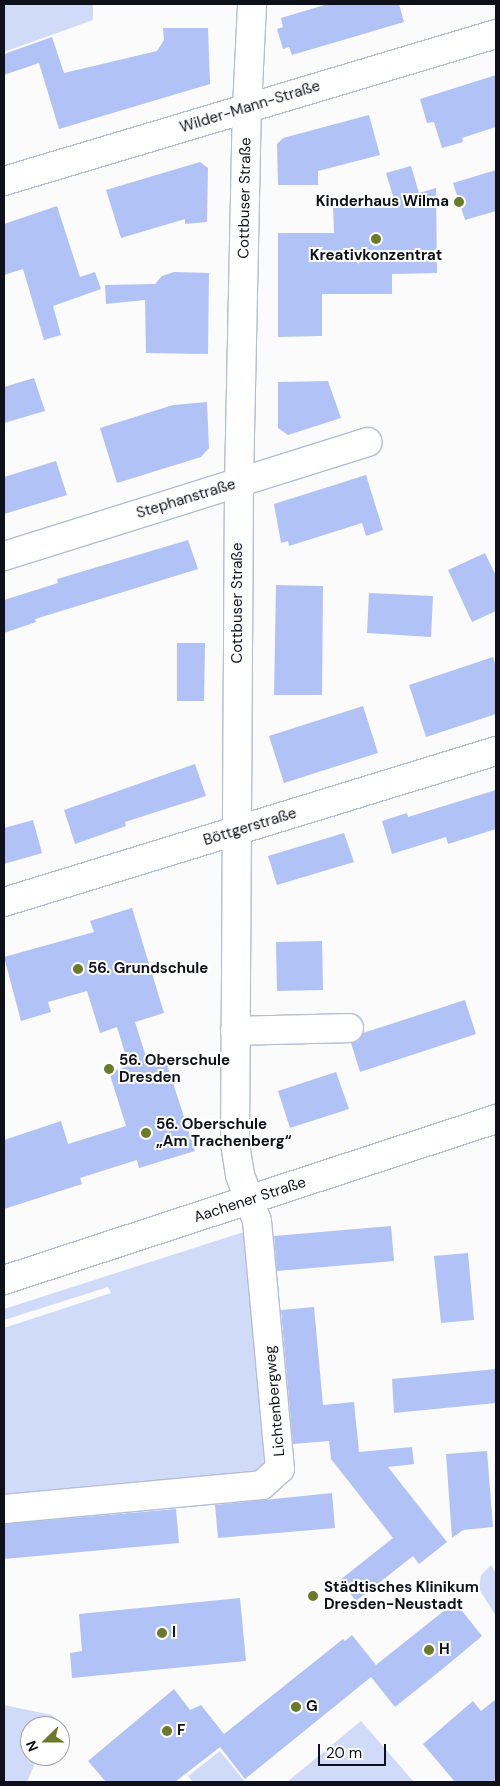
<!DOCTYPE html>
<meta charset="utf-8">
<style>
body{margin:0}
#map{position:relative;width:500px;height:1786px;overflow:hidden;background:#fbfbfb;font-family:"DM Sans",sans-serif}
div>[style]{position:absolute}
.green>*{inset:0;background:#d0dbfa}
.building>*{inset:0;background:#b1c3f6}
.roads{filter:drop-shadow(1px 0 #b4bdd7) drop-shadow(-1px 0 #b4bdd7) drop-shadow(0 1px #b4bdd7) drop-shadow(0 -1px #b4bdd7)}
.minor>*{height:28px;margin:-14px;padding:0 14px;transform-origin:14px;border-radius:14px;background:#fff}
.dots>*{width:14px;height:14px;translate:-50% -50%;box-sizing:border-box;border:2px solid #fff;border-radius:50%}
span{translate:-50% -50%;white-space:nowrap;text-align:center;line-height:1.15;-webkit-text-stroke:4px #fff;paint-order:stroke}
.street-label{font-size:15px;color:#0e111a}
.poi-label{font-size:15px;color:#0e111a;font-weight:700}
.right{translate:-100% -50%;text-align:right}
.left{translate:0 -50%;text-align:left}
.frame{position:absolute;inset:0;border:5px solid #0e111a;pointer-events:none}
.north{position:absolute;left:20px;top:1716px;width:50px;height:50px;box-sizing:border-box;background:#fff;border:1px solid #9fa0a3;border-radius:50%;rotate:248deg;font-size:14px;font-weight:700;line-height:20px;text-align:center;color:#0e111a}
.north::after{content:'';display:block;margin:auto;width:18px;height:22px;background:#6a7a28;clip-path:polygon(50% 0,100% 100%,50% 72%,0 100%)}
.scale{position:absolute;left:318px;top:1744px;width:68px;height:22px;box-sizing:border-box;border:2px solid #0e111a;border-top:0;padding-left:6px;font-size:15px;line-height:18px;white-space:nowrap;color:#0e111a;-webkit-text-stroke:4px #fff;paint-order:stroke}
</style>
<div id="map">
<div class="green">
<i style="clip-path:polygon(4px 4px,93px 4px,93px 20px,4px 52px)"></i>
<i style="clip-path:polygon(250px 1230px,273px 1454px,248px 1480px,4px 1502px,4px 1328px,111px 1293px,108px 1287px,4px 1320px,4px 1309px)"></i>
<i style="clip-path:polygon(491px 1565px,496px 1574px,496px 1616px,479px 1589px,481px 1575px)"></i>
<i style="clip-path:polygon(4px 1705px,52px 1715px,65px 1732px,60px 1736px,60px 1726px,30px 1726px,30px 1756px,38px 1756px,27px 1782px,4px 1782px)"></i>
<i style="clip-path:polygon(361px 1721px,414px 1782px,287px 1782px)"></i>
<i style="clip-path:polygon(220px 1751px,245px 1782px,193px 1782px,188px 1776px)"></i>
</div>
<div class="building">
<i style="clip-path:polygon(328px 4px,399px 4px,404px 22px,292px 55px,289px 47px,283px 49px,277px 29px,283px 27px,281px 18px)"></i>
<i style="clip-path:polygon(163px 28px,208px 28px,210px 84px,59px 129px,39px 63px,4px 75px,4px 54px,52px 37px,64px 73px,157px 51px,164px 40px)"></i>
<i style="clip-path:polygon(496px 75px,496px 127px,462px 138px,463px 142px,442px 148px,434px 122px,427px 123px,420px 99px)"></i>
<i style="clip-path:polygon(369px 115px,380px 155px,318px 171px,318px 185px,278px 185px,277px 144px,283px 138px)"></i>
<i style="clip-path:polygon(200px 162px,208px 168px,207px 222px,185px 224px,185px 219px,121px 238px,106px 190px)"></i>
<i style="clip-path:polygon(411px 166px,419px 193px,436px 188px,437px 273px,392px 274px,392px 294px,322px 294px,322px 336px,278px 337px,278px 233px,334px 233px,333px 207px,396px 206px,386px 173px)"></i>
<i style="clip-path:polygon(496px 170px,496px 211px,465px 220px,453px 183px)"></i>
<i style="clip-path:polygon(57px 206px,80px 277px,95px 272px,101px 289px,53px 306px,61px 335px,44px 340px,23px 269px,4px 275px,4px 224px)"></i>
<i style="clip-path:polygon(174px 272px,209px 273px,208px 354px,146px 353px,145px 300px,106px 304px,105px 285px,155px 284px,162px 276px)"></i>
<i style="clip-path:polygon(34px 378px,45px 411px,4px 423px,4px 387px)"></i>
<i style="clip-path:polygon(328px 381px,341px 418px,288px 435px,278px 428px,278px 382px)"></i>
<i style="clip-path:polygon(207px 402px,209px 448px,201px 457px,117px 483px,100px 428px,173px 405px)"></i>
<i style="clip-path:polygon(56px 461px,67px 495px,4px 514px,4px 477px)"></i>
<i style="clip-path:polygon(366px 475px,383px 530px,366px 536px,362px 523px,289px 546px,288px 541px,281px 543px,274px 504px)"></i>
<i style="clip-path:polygon(188px 540px,198px 569px,35px 619px,36px 622px,4px 633px,4px 600px,58px 583px,57px 579px)"></i>
<i style="clip-path:polygon(485px 553px,496px 576px,496px 611px,472px 622px,448px 570px)"></i>
<i style="clip-path:polygon(276px 585px,323px 586px,322px 695px,274px 695px)"></i>
<i style="clip-path:polygon(369px 593px,433px 596px,431px 637px,367px 633px)"></i>
<i style="clip-path:polygon(177px 643px,205px 643px,204px 701px,177px 701px)"></i>
<i style="clip-path:polygon(493px 657px,496px 667px,496px 714px,426px 737px,409px 685px)"></i>
<i style="clip-path:polygon(363px 706px,378px 753px,284px 783px,269px 736px)"></i>
<i style="clip-path:polygon(195px 764px,206px 796px,125px 822px,126px 826px,75px 844px,64px 810px)"></i>
<i style="clip-path:polygon(496px 790px,496px 829px,448px 844px,446px 837px,392px 854px,382px 821px,407px 813px,408px 817px)"></i>
<i style="clip-path:polygon(33px 820px,42px 853px,4px 864px,4px 828px)"></i>
<i style="clip-path:polygon(344px 833px,354px 862px,277px 885px,268px 856px)"></i>
<i style="clip-path:polygon(132px 908px,164px 1013px,135px 1022px,147px 1060px,164px 1055px,195px 1151px,139px 1168px,137px 1160px,80px 1178px,82px 1184px,4px 1209px,4px 1140px,61px 1121px,68px 1144px,126px 1126px,109px 1072px,129px 1066px,117px 1027px,100px 1033px,87px 991px,48px 1002px,51px 1012px,21px 1021px,4px 957px,94px 932px,90px 921px)"></i>
<i style="clip-path:polygon(322px 941px,323px 990px,277px 991px,276px 942px)"></i>
<i style="clip-path:polygon(465px 1000px,476px 1034px,360px 1072px,351px 1043px,358px 1041px,363px 1033px)"></i>
<i style="clip-path:polygon(336px 1072px,349px 1109px,290px 1128px,278px 1091px)"></i>
<i style="clip-path:polygon(391px 1226px,394px 1261px,277px 1271px,274px 1236px)"></i>
<i style="clip-path:polygon(468px 1253px,474px 1320px,441px 1323px,434px 1256px)"></i>
<i style="clip-path:polygon(314px 1307px,323px 1405px,354px 1402px,359px 1452px,412px 1447px,414px 1464px,388px 1467px,447px 1542px,419px 1564px,413px 1556px,356px 1601px,340px 1580px,393px 1538px,331px 1459px,329px 1441px,293px 1444px,281px 1310px)"></i>
<i style="clip-path:polygon(496px 1369px,496px 1403px,394px 1413px,392px 1379px)"></i>
<i style="clip-path:polygon(487px 1451px,493px 1527px,463px 1530px,452px 1538px,446px 1454px)"></i>
<i style="clip-path:polygon(332px 1493px,335px 1528px,218px 1538px,215px 1505px)"></i>
<i style="clip-path:polygon(176px 1509px,179px 1543px,4px 1559px,4px 1524px)"></i>
<i style="clip-path:polygon(240px 1598px,246px 1661px,72px 1678px,70px 1653px,82px 1651px,79px 1614px)"></i>
<i style="clip-path:polygon(455px 1602px,482px 1636px,445px 1667px,395px 1707px,371px 1677px,245px 1779px,220px 1747px,175px 1782px,106px 1782px,88px 1761px,174px 1689px,190px 1710px,201px 1705px,224px 1734px,343px 1639px,345px 1641px,352px 1635px,376px 1665px)"></i>
<i style="clip-path:polygon(496px 1699px,496px 1782px,455px 1782px,423px 1744px,473px 1701px,481px 1711px)"></i>
</div>
<div class="roads">
<div class="minor">
<i style="left:4px;top:181px;width:513px;rotate:-16.64deg"></i>
<i style="left:4px;top:556px;width:381px;rotate:-17.4deg"></i>
<i style="left:4px;top:902px;width:515px;rotate:-17.06deg"></i>
<i style="left:235px;top:1031px;width:114px;rotate:-1.5deg"></i>
<i style="left:4px;top:1280px;width:518px;rotate:-18.12deg"></i>
<i style="left:4px;top:1509px;width:259px;rotate:-5.3deg"></i>
<i style="left:262px;top:1485px;width:24px;rotate:-42deg"></i>
<i style="left:280px;top:1469px;width:249px;rotate:-95.3deg"></i>
<i style="left:257px;top:1221px;width:49px;rotate:-110.3deg"></i>
<i style="left:240px;top:1175px;width:33px;rotate:-99deg"></i>
<i style="left:235px;top:1142px;width:659px;rotate:-89.65deg"></i>
<i style="left:239px;top:483px;width:375px;rotate:-88.8deg"></i>
<i style="left:247px;top:108px;width:104px;rotate:-87.2deg"></i>
</div>
</div>
<div class="dots">
<i style="left:459px;top:202px;background:#6a7a28"></i>
<i style="left:376px;top:239px;background:#6a7a28"></i>
<i style="left:78px;top:969px;background:#6a7a28"></i>
<i style="left:109px;top:1069px;background:#6a7a28"></i>
<i style="left:146px;top:1133px;background:#6a7a28"></i>
<i style="left:313px;top:1596px;background:#6a7a28"></i>
<i style="left:162px;top:1633px;background:#6a7a28"></i>
<i style="left:429px;top:1650px;background:#6a7a28"></i>
<i style="left:296px;top:1707px;background:#6a7a28"></i>
<i style="left:167px;top:1731px;background:#6a7a28"></i>
</div>
<div class="street-label">
<span style="left:250px;top:107px;rotate:-17deg">Wilder-Mann-Straße</span>
<span style="left:245px;top:198px;rotate:-89deg">Cottbuser Straße</span>
<span style="left:186px;top:499px;rotate:-17deg">Stephanstraße</span>
<span style="left:238px;top:603px;rotate:-90deg">Cottbuser Straße</span>
<span style="left:250px;top:827px;rotate:-17deg">Böttgerstraße</span>
<span style="left:250px;top:1200px;rotate:-18deg">Aachener Straße</span>
<span style="left:275px;top:1401px;rotate:-95deg">Lichtenbergweg</span>
</div>
<div class="poi-label">
<span class="right" style="left:449px;top:202px">Kinderhaus Wilma</span>
<span style="left:376px;top:256px">Kreativkonzentrat</span>
<span class="left" style="left:88px;top:969px">56. Grundschule</span>
<span class="left" style="left:119px;top:1069px">56. Oberschule<br>Dresden</span>
<span class="left" style="left:156px;top:1133px">56. Oberschule<br>„Am Trachenberg“</span>
<span class="left" style="left:324px;top:1596px">Städtisches Klinikum<br>Dresden-Neustadt</span>
<span class="left" style="left:172px;top:1633px">I</span>
<span class="left" style="left:439px;top:1650px">H</span>
<span class="left" style="left:306px;top:1707px">G</span>
<span class="left" style="left:177px;top:1731px">F</span>
</div>
<div class="frame"></div>
<div class="north">N</div>
<div class="scale">20 m</div>
</div>
